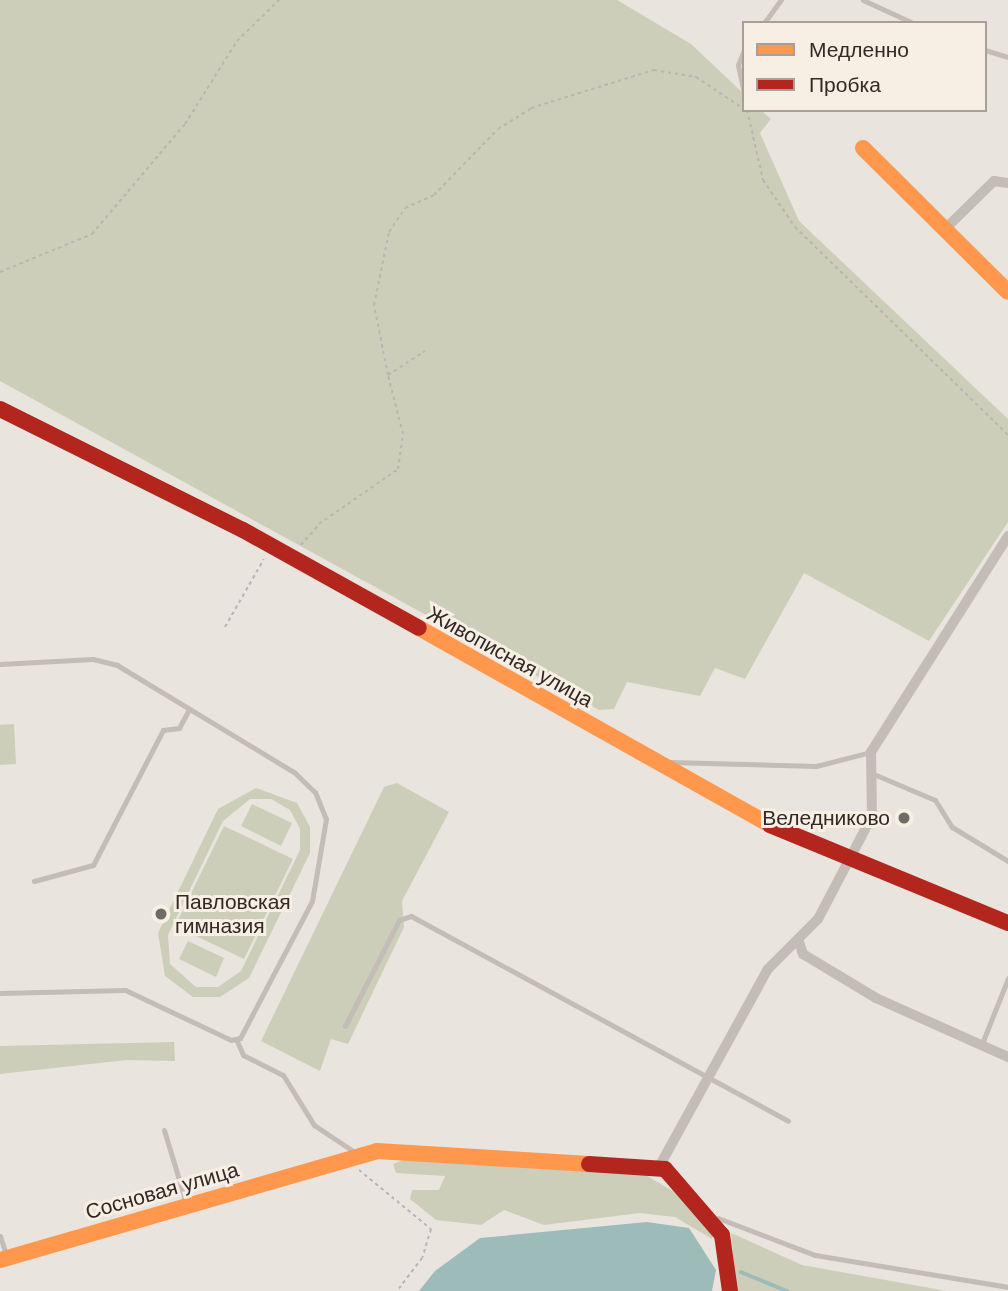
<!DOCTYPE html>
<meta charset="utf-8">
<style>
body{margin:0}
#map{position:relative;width:1008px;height:1291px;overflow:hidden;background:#eae4de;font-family:Helvetica,sans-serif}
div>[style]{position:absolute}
.green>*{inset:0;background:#ccceb9}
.water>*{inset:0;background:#9cbbb9}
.stream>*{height:3.5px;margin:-1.75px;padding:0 1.75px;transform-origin:1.75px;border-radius:1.75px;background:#9cbbb9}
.path>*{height:2px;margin-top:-1px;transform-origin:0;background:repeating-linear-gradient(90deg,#bbb4b0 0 3.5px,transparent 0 7px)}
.lane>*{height:5px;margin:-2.5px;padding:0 2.5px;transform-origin:2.5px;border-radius:2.5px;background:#c3bcb7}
.street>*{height:10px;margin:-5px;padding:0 5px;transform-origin:5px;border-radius:5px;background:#c3bcb7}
.slow>*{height:16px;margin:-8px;padding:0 8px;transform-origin:8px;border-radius:8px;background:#ff974d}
.jam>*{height:16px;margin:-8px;padding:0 8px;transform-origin:8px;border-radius:8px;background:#b3261e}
.dots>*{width:19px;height:19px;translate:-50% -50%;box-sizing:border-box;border:4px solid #f7eee4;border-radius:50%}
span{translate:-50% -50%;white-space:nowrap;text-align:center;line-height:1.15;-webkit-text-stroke:6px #f7eee4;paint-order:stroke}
.street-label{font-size:21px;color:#322926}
.poi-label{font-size:21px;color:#322926}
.right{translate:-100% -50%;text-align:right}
.left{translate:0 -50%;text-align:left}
.legend{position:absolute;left:742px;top:21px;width:245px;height:91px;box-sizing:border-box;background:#f7eee4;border:2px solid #a89f98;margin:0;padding:9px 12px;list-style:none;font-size:21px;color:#322926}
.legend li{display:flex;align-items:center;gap:14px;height:35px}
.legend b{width:35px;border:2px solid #a89f98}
</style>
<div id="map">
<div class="green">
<i style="clip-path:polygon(0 0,617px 0,691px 44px,744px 94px,744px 110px,761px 110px,771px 119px,760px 133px,799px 221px,1008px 419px,1008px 522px,929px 641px,804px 573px,745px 679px,715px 668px,700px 696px,627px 682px,614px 709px,599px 710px,0 381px)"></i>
<i style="clip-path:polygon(14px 724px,16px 764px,0 765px,0 725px)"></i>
<i style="clip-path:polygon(397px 783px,449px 812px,402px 901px,404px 927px,348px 1044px,331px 1039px,320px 1071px,261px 1041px,384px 787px)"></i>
<i style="clip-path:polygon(evenodd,256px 788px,297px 803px,310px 827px,310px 853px,249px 978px,220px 997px,193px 997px,165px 976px,158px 933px,218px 809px,256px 788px,250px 799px,271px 799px,290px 810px,300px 829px,300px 850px,241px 971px,218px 987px,196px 987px,170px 964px,168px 935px,223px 821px,250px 799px)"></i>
<i style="clip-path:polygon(252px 804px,292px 823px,281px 846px,241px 826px)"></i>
<i style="clip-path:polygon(224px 826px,293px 859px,244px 959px,175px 926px)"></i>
<i style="clip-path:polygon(188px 941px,224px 958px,216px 977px,179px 959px)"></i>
<i style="clip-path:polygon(174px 1042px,175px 1061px,127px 1060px,0 1074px,0 1046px)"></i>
<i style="clip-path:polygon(411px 1157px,642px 1173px,688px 1200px,712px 1226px,712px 1239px,675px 1217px,640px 1213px,544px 1225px,504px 1210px,481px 1225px,436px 1220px,410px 1199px,412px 1190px,439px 1190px,445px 1176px,396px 1173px,393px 1164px)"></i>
<i style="clip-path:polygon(731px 1233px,802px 1265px,947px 1291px,737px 1291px)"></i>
</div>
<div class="water">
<i style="clip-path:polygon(647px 1222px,689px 1228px,716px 1270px,712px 1291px,419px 1291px,435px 1271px,480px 1238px)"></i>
</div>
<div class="stream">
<i style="left:741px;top:1272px;width:50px;rotate:22.4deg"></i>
</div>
<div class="path">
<i style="left:747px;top:110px;width:72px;rotate:77.1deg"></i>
<i style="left:763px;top:180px;width:57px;rotate:55.8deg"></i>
<i style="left:795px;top:227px;width:298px;rotate:44.3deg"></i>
<i style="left:0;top:272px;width:100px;rotate:-22.4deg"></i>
<i style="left:92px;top:234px;width:144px;rotate:-49.8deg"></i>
<i style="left:185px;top:124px;width:98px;rotate:-57.9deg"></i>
<i style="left:237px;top:41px;width:59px;rotate:-44.3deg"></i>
<i style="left:388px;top:375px;width:71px;rotate:-101.3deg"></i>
<i style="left:374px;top:305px;width:75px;rotate:-78.4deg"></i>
<i style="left:389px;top:232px;width:29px;rotate:-56deg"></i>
<i style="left:405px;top:208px;width:32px;rotate:-24deg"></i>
<i style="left:434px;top:195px;width:92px;rotate:-45.9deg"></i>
<i style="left:498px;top:129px;width:39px;rotate:-32deg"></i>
<i style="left:531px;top:108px;width:129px;rotate:-17.2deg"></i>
<i style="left:654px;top:70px;width:43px;rotate:9.5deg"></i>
<i style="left:696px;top:77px;width:58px;rotate:33.7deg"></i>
<i style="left:301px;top:545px;width:28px;rotate:-49deg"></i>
<i style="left:319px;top:524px;width:96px;rotate:-34.8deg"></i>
<i style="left:398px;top:469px;width:35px;rotate:-82deg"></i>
<i style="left:403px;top:434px;width:61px;rotate:-104.3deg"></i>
<i style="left:388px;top:375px;width:44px;rotate:-33deg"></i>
<i style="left:225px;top:627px;width:78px;rotate:-60.2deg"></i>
<i style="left:359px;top:1170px;width:93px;rotate:39.3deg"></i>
<i style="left:431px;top:1229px;width:30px;rotate:107deg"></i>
<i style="left:422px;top:1258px;width:41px;rotate:127.1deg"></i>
</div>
<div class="lane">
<i style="left:863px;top:0;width:55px;rotate:24.7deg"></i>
<i style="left:764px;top:23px;width:29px;rotate:-54deg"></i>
<i style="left:744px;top:50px;width:16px;rotate:112deg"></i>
<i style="left:738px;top:65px;width:29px;rotate:78deg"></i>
<i style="left:985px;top:50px;width:24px;rotate:17deg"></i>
<i style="left:0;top:664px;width:93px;rotate:-3.1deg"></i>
<i style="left:93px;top:659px;width:25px;rotate:14deg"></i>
<i style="left:117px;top:665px;width:208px;rotate:31.2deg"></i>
<i style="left:295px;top:773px;width:28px;rotate:44deg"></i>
<i style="left:315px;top:792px;width:29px;rotate:68deg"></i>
<i style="left:326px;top:819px;width:83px;rotate:99.7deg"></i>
<i style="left:312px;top:901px;width:155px;rotate:117.7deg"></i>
<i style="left:240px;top:1038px;width:9px;rotate:167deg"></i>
<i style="left:231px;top:1040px;width:117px;rotate:-154.7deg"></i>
<i style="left:125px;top:990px;width:125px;rotate:178.6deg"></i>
<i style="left:670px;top:762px;width:146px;rotate:1.6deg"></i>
<i style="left:816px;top:766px;width:57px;rotate:-14.3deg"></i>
<i style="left:876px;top:775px;width:64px;rotate:23deg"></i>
<i style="left:935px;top:800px;width:32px;rotate:58deg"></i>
<i style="left:952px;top:827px;width:66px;rotate:31.3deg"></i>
<i style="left:34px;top:881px;width:61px;rotate:-15.2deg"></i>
<i style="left:93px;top:865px;width:152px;rotate:-62.6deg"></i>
<i style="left:163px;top:730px;width:16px;rotate:-7deg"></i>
<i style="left:179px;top:728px;width:21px;rotate:-62deg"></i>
<i style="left:345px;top:1026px;width:119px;rotate:-63deg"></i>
<i style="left:399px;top:920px;width:13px;rotate:-18deg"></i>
<i style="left:411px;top:916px;width:429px;rotate:28.5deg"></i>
<i style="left:236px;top:1039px;width:17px;rotate:66deg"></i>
<i style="left:243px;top:1055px;width:45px;rotate:26.6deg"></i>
<i style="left:283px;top:1075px;width:59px;rotate:58.2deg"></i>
<i style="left:314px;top:1125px;width:50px;rotate:33.7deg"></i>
<i style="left:981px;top:1046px;width:73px;rotate:-68.3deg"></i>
<i style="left:164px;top:1130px;width:76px;rotate:73.2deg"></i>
<i style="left:718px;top:1218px;width:104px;rotate:20.9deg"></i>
<i style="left:815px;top:1255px;width:196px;rotate:9.4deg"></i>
<i style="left:0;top:1236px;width:20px;rotate:72deg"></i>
</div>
<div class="street">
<i style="left:945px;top:229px;width:69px;rotate:-44.4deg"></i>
<i style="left:994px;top:181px;width:14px;rotate:8deg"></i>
<i style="left:799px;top:942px;width:13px;rotate:72deg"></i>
<i style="left:803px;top:954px;width:85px;rotate:31.1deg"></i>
<i style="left:876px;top:998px;width:145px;rotate:24.1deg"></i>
<i style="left:659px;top:1167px;width:226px;rotate:-61.2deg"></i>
<i style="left:768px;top:969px;width:71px;rotate:-45deg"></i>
<i style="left:818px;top:919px;width:116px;rotate:-62.3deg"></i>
<i style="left:872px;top:816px;width:64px;rotate:-90.9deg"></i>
<i style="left:871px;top:752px;width:256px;rotate:-57.6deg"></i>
</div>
<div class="slow">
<i style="left:863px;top:148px;width:204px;rotate:44.8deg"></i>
<i style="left:419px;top:628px;width:403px;rotate:29.3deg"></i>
<i style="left:0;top:1260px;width:392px;rotate:-16.1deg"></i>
<i style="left:377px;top:1151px;width:212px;rotate:3.5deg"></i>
</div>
<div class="jam">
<i style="left:0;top:409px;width:271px;rotate:26.5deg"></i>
<i style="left:243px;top:530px;width:201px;rotate:29.1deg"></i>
<i style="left:770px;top:825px;width:257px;rotate:22.4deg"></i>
<i style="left:589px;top:1164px;width:76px;rotate:3.8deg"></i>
<i style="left:665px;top:1169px;width:87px;rotate:49.2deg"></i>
<i style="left:722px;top:1235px;width:57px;rotate:81.9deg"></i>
</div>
<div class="dots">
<i style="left:904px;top:818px;background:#726a66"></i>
<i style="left:161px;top:914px;background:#726a66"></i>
</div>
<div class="street-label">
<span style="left:510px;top:657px;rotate:29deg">Живописная улица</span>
<span style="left:162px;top:1191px;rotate:-16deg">Сосновая улица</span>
</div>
<div class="poi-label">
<span class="right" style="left:890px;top:818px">Веледниково</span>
<span class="left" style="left:175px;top:914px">Павловская<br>гимназия</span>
</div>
<ul class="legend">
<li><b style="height:9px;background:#ff974d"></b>Медленно</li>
<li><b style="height:9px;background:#b3261e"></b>Пробка</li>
</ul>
</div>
